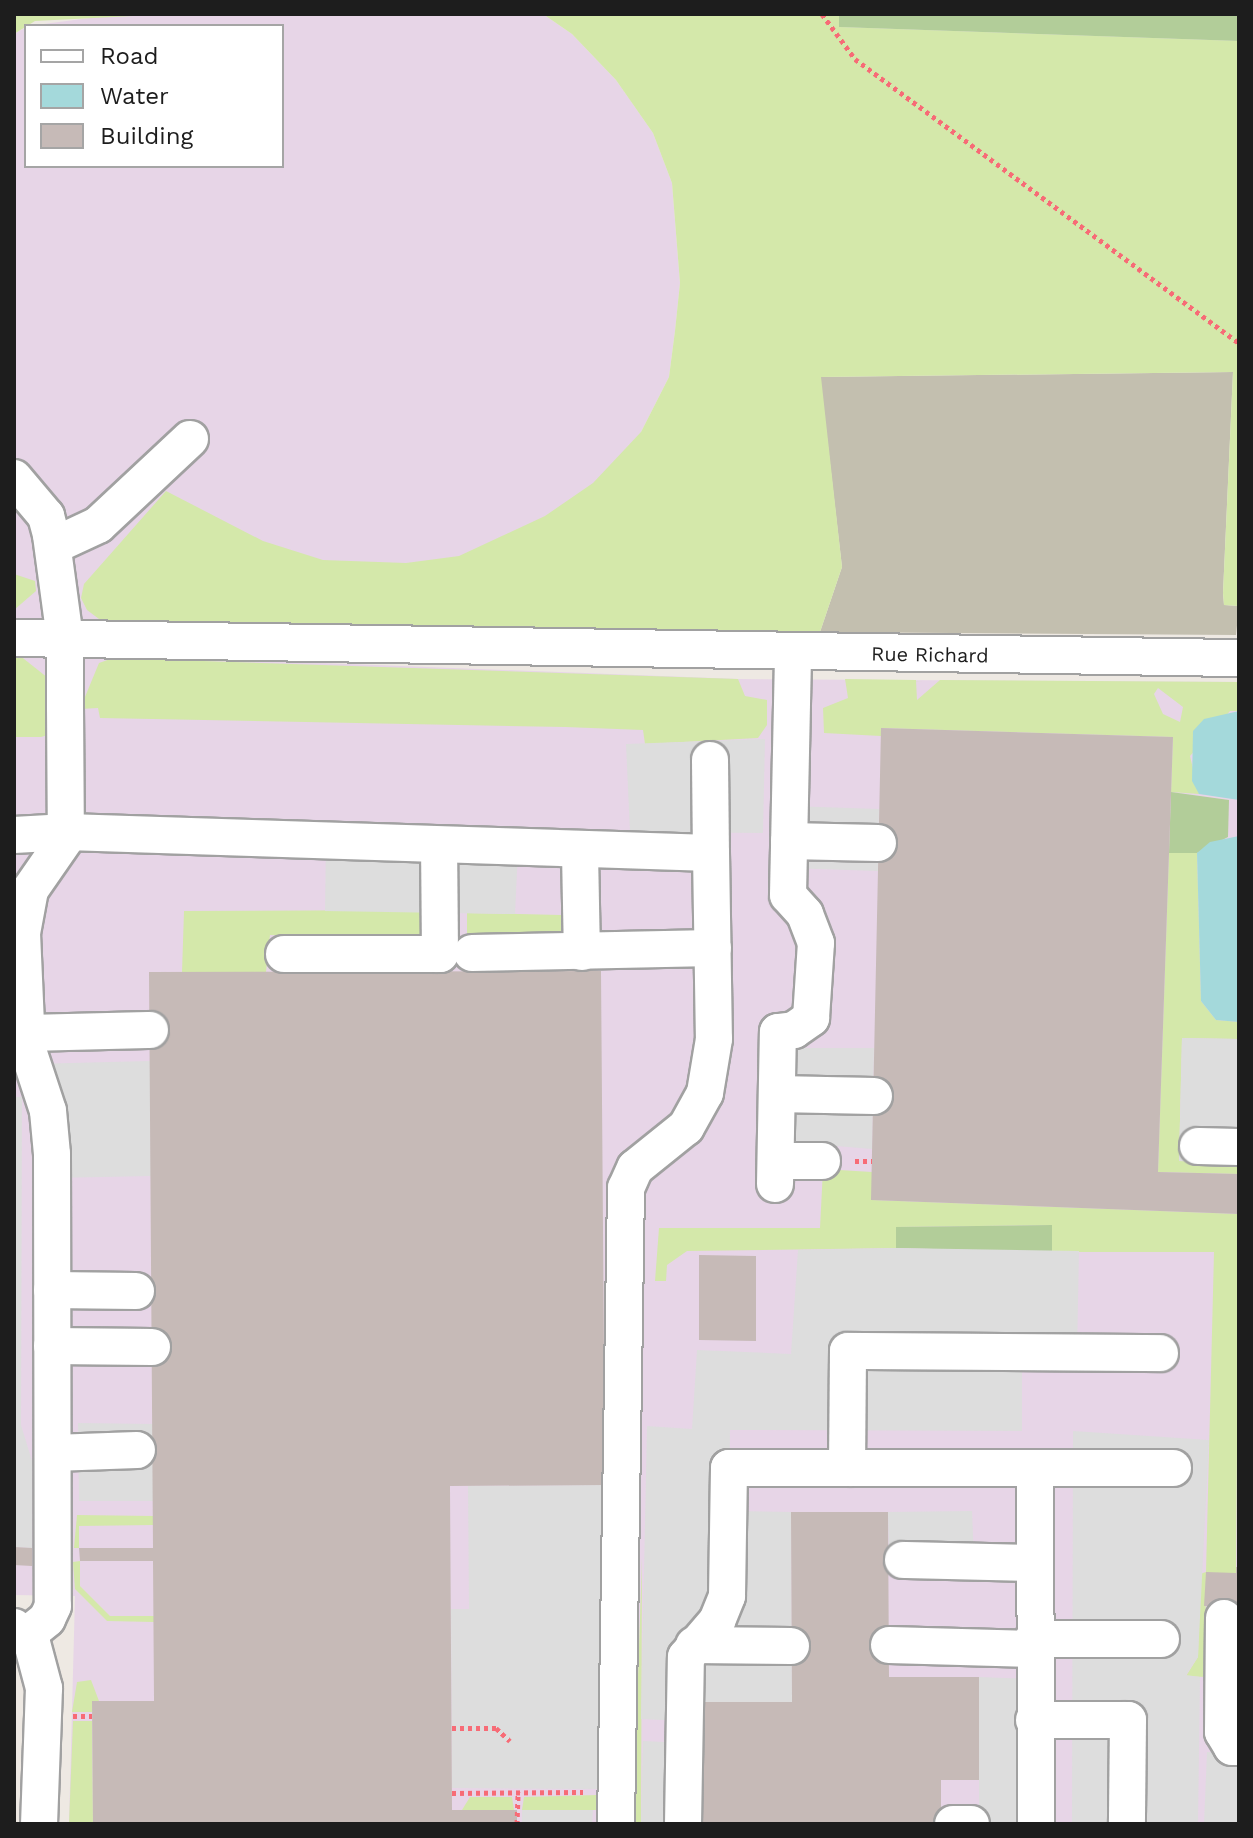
<!DOCTYPE html>
<style>
body{margin:0}
#map{position:relative;width:1253px;height:1838px;overflow:hidden;background:#eee9e3;font-family:"Work Sans",sans-serif}
div>[style]{position:absolute}
.industrial>*{inset:0;background:#e7d5e7}
.construction>*{inset:0;background:#c3bfaf}
.grass>*{inset:0;background:#d4e8aa}
.forest>*{inset:0;background:#b2cd99}
.parking>*{inset:0;background:#ddd}
.water>*{inset:0;background:#a4d9db}
.building>*{inset:0;background:#c6bab7}
.path>*{height:5px;margin-top:-2.5px;transform-origin:0;background:repeating-linear-gradient(90deg,#f76b76 0 4px,transparent 0 8px)}
.roads{filter:drop-shadow(2px 0 #a1a1a1) drop-shadow(-2px 0 #a1a1a1) drop-shadow(0 2px #a1a1a1) drop-shadow(0 -2px #a1a1a1)}
.minor>*{height:36px;margin:-18px;padding:0 18px;transform-origin:18px;border-radius:18px;background:#fff}
span{translate:-50% -50%;white-space:nowrap;text-align:center;line-height:1.15;-webkit-text-stroke:7px #fff;paint-order:stroke}
.street-label{font-size:20px;color:#1d1d1d}
.frame{position:absolute;inset:0;border:16px solid #1d1d1d;pointer-events:none}
.legend{position:absolute;left:24px;top:24px;width:260px;height:144px;box-sizing:border-box;background:#fff;border:2px solid #a5a5a5;margin:0;padding:10px 14px;list-style:none;font-size:24px;color:#1d1d1d}
.legend li{display:flex;align-items:center;gap:16px;height:40px}
.legend b{width:40px;border:2px solid #a5a5a5}
</style>
<div id="map">
<div class="industrial">
<i style="clip-path:polygon(543px 14px,572px 34px,616px 80px,653px 133px,672px 183px,680px 283px,675px 331px,669px 377px,641px 432px,676px 630px,14px 621px,14px 34px,26px 27px,26px 166px,282px 166px,282px 26px,28px 26px,113px 15px)"></i>
<i style="clip-path:polygon(14px 651px,738px 679px,1239px 682px,1239px 1824px,69px 1824px,75px 1596px,14px 1595px)"></i>
</div>
<div class="construction">
<i style="clip-path:polygon(1233px 372px,1223px 593px,1224px 605px,1239px 606px,1236px 635px,820px 632px,842px 567px,820px 377px)"></i>
</div>
<div class="grass">
<i style="clip-path:polygon(14px 14px,172px 14px,35px 21px,14px 34px)"></i>
<i style="clip-path:polygon(543px 14px,839px 14px,839px 27px,1239px 41px,1239px 606px,1224px 605px,1223px 593px,1233px 372px,821px 377px,842px 567px,820px 632px,144px 624px,103px 622px,87px 610px,81px 598px,84px 584px,166px 491px,263px 541px,323px 560px,406px 563px,459px 556px,545px 516px,593px 483px,641px 432px,669px 377px,675px 331px,680px 283px,672px 183px,653px 133px,616px 80px,572px 34px)"></i>
<i style="clip-path:polygon(14px 574px,35px 581px,36px 591px,14px 610px)"></i>
<i style="clip-path:polygon(14px 651px,48px 678px,48px 735px,41px 737px,14px 737px)"></i>
<i style="clip-path:polygon(113px 658px,738px 679px,745px 696px,767px 700px,767px 725px,758px 738px,645px 744px,643px 730px,565px 727px,100px 718px,98px 708px,80px 709px,99px 663px)"></i>
<i style="clip-path:polygon(evenodd,845px 679px,916px 680px,917px 700px,940px 680px,1239px 682px,1239px 711px,1230px 711px,1190px 756px,1199px 794px,1171px 792px,1173px 737px,881px 728px,881px 736px,824px 733px,823px 708px,848px 698px,845px 679px,1158px 688px,1183px 707px,1180px 722px,1163px 714px,1154px 694px,1158px 688px)"></i>
<i style="clip-path:polygon(1169px 853px,1197px 853px,1201px 1001px,1216px 1020px,1239px 1022px,1239px 1039px,1182px 1038px,1179px 1161px,1239px 1163px,1239px 1174px,1158px 1172px)"></i>
<i style="clip-path:polygon(427px 910px,426px 941px,270px 935px,266px 972px,182px 972px,184px 911px)"></i>
<i style="clip-path:polygon(467px 913px,561px 915px,561px 937px,467px 935px)"></i>
<i style="clip-path:polygon(823px 1169px,872px 1172px,872px 1200px,1239px 1214px,1236px 1573px,1206px 1573px,1205px 1677px,1186px 1676px,1198px 1657px,1200px 1574px,1206px 1572px,1214px 1252px,1052px 1252px,1051px 1225px,896px 1227px,896px 1248px,687px 1251px,667px 1265px,666px 1281px,655px 1281px,659px 1228px,820px 1228px)"></i>
<i style="clip-path:polygon(77px 1515px,153px 1516px,153px 1525px,79px 1526px,79px 1548px,74px 1548px)"></i>
<i style="clip-path:polygon(642px 1559px,641px 1823px,633px 1824px)"></i>
<i style="clip-path:polygon(80px 1561px,80px 1586px,110px 1616px,154px 1616px,154px 1622px,107px 1621px,75px 1589px,73px 1562px)"></i>
<i style="clip-path:polygon(91px 1680px,99px 1701px,92px 1702px,92px 1712px,72px 1712px,77px 1682px)"></i>
<i style="clip-path:polygon(73px 1721px,92px 1721px,93px 1824px,69px 1824px)"></i>
<i style="clip-path:polygon(597px 1795px,597px 1810px,522px 1810px,524px 1797px)"></i>
<i style="clip-path:polygon(470px 1797px,512px 1797px,514px 1810px,462px 1810px)"></i>
</div>
<div class="forest">
<i style="clip-path:polygon(839px 14px,1239px 14px,1239px 41px,839px 27px)"></i>
<i style="clip-path:polygon(1171px 792px,1229px 800px,1228px 837px,1197px 853px,1169px 853px)"></i>
<i style="clip-path:polygon(1052px 1225px,1052px 1252px,896px 1248px,896px 1227px)"></i>
</div>
<div class="parking">
<i style="clip-path:polygon(765px 739px,763px 833px,630px 832px,626px 744px)"></i>
<i style="clip-path:polygon(790px 806px,879px 809px,878px 871px,788px 868px)"></i>
<i style="clip-path:polygon(326px 842px,518px 850px,515px 914px,325px 911px)"></i>
<i style="clip-path:polygon(1182px 1038px,1239px 1039px,1239px 1163px,1179px 1161px)"></i>
<i style="clip-path:polygon(777px 1048px,874px 1048px,872px 1149px,776px 1141px)"></i>
<i style="clip-path:polygon(150px 1061px,151px 1176px,52px 1178px,31px 1064px)"></i>
<i style="clip-path:polygon(14px 1097px,22px 1097px,21px 1425px,32px 1461px,32px 1548px,14px 1547px)"></i>
<i style="clip-path:polygon(896px 1248px,1079px 1251px,1077px 1353px,1022px 1352px,1022px 1431px,730px 1430px,729px 1511px,791px 1512px,792px 1702px,685px 1721px,641px 1719px,647px 1426px,692px 1429px,697px 1350px,791px 1354px,798px 1250px)"></i>
<i style="clip-path:polygon(78px 1423px,153px 1424px,153px 1501px,79px 1501px)"></i>
<i style="clip-path:polygon(1073px 1431px,1209px 1440px,1198px 1657px,1186px 1675px,1200px 1677px,1198px 1824px,1072px 1824px)"></i>
<i style="clip-path:polygon(605px 1485px,600px 1789px,452px 1788px,451px 1609px,469px 1609px,468px 1486px)"></i>
<i style="clip-path:polygon(972px 1511px,974px 1560px,889px 1559px,888px 1512px)"></i>
<i style="clip-path:polygon(979px 1677px,1033px 1679px,1036px 1824px,979px 1824px)"></i>
<i style="clip-path:polygon(643px 1741px,684px 1743px,683px 1824px,641px 1824px)"></i>
<i style="clip-path:polygon(1239px 1747px,1239px 1824px,1204px 1824px,1207px 1752px,1232px 1753px)"></i>
<i style="clip-path:polygon(522px 1810px,593px 1810px,592px 1824px,522px 1824px)"></i>
</div>
<div class="water">
<i style="clip-path:polygon(1239px 711px,1239px 800px,1199px 794px,1192px 781px,1193px 731px,1204px 719px)"></i>
<i style="clip-path:polygon(1239px 836px,1239px 1022px,1216px 1020px,1201px 1001px,1197px 853px,1210px 842px)"></i>
</div>
<div class="building">
<i style="clip-path:polygon(881px 728px,1173px 737px,1158px 1172px,1239px 1174px,1239px 1214px,871px 1200px)"></i>
<i style="clip-path:polygon(601px 971px,605px 1485px,450px 1486px,452px 1810px,517px 1810px,517px 1824px,93px 1824px,92px 1701px,154px 1701px,153px 1561px,80px 1561px,79px 1548px,153px 1548px,149px 972px)"></i>
<i style="clip-path:polygon(699px 1255px,756px 1256px,756px 1341px,699px 1340px)"></i>
<i style="clip-path:polygon(791px 1512px,888px 1512px,889px 1677px,979px 1677px,979px 1780px,941px 1780px,941px 1824px,702px 1824px,702px 1702px,792px 1702px)"></i>
<i style="clip-path:polygon(14px 1547px,32px 1548px,32px 1566px,14px 1565px)"></i>
<i style="clip-path:polygon(1236px 1567px,1239px 1567px,1239px 1692px,1235px 1607px,1204px 1606px,1206px 1572px,1236px 1573px)"></i>
</div>
<div class="path">
<i style="left:822px;top:14px;width:56px;rotate:53.7deg"></i>
<i style="left:855px;top:59px;width:478px;rotate:36.5deg"></i>
<i style="left:855px;top:1161px;width:17px"></i>
<i style="left:73px;top:1716px;width:19px"></i>
<i style="left:452px;top:1728px;width:44px"></i>
<i style="left:496px;top:1728px;width:19px;rotate:43deg"></i>
<i style="left:452px;top:1793px;width:131px;rotate:-0.4deg"></i>
<i style="left:517px;top:1824px;width:32px;rotate:-88deg"></i>
</div>
<div class="roads">
<div class="minor">
<i style="left:14px;top:478px;width:50px;rotate:49.9deg"></i>
<i style="left:46px;top:516px;width:20px;rotate:75deg"></i>
<i style="left:51px;top:535px;width:104px;rotate:82.3deg"></i>
<i style="left:65px;top:638px;width:69px;rotate:90deg"></i>
<i style="left:65px;top:707px;width:131px;rotate:89.6deg"></i>
<i style="left:66px;top:838px;width:63px;rotate:124.7deg"></i>
<i style="left:30px;top:890px;width:44px;rotate:100.5deg"></i>
<i style="left:22px;top:933px;width:114px;rotate:87.5deg"></i>
<i style="left:27px;top:1047px;width:67px;rotate:71.8deg"></i>
<i style="left:48px;top:1111px;width:43px;rotate:84.7deg"></i>
<i style="left:52px;top:1154px;width:452px;rotate:89.9deg"></i>
<i style="left:53px;top:1606px;width:14px;rotate:115deg"></i>
<i style="left:47px;top:1619px;width:26px;rotate:141deg"></i>
<i style="left:53px;top:546px;width:50px;rotate:-25deg"></i>
<i style="left:98px;top:525px;width:126px;rotate:-43.1deg"></i>
<i style="left:14px;top:638px;width:1225px;rotate:0.94deg"></i>
<i style="left:710px;top:760px;width:93px;rotate:89.4deg"></i>
<i style="left:14px;top:835px;width:53px;rotate:-3.2deg"></i>
<i style="left:67px;top:832px;width:644px;rotate:1.87deg"></i>
<i style="left:711px;top:853px;width:186px;rotate:89.1deg"></i>
<i style="left:714px;top:1039px;width:55px;rotate:99.5deg"></i>
<i style="left:705px;top:1093px;width:39px;rotate:119deg"></i>
<i style="left:686px;top:1127px;width:65px;rotate:141.2deg"></i>
<i style="left:635px;top:1168px;width:22px;rotate:114deg"></i>
<i style="left:626px;top:1188px;width:636px;rotate:90.9deg"></i>
<i style="left:789px;top:841px;width:89px;rotate:1.3deg"></i>
<i style="left:580px;top:852px;width:100px;rotate:88.9deg"></i>
<i style="left:472px;top:953px;width:241px;rotate:-1.2deg"></i>
<i style="left:284px;top:954px;width:156px"></i>
<i style="left:440px;top:954px;width:107px;rotate:-90.5deg"></i>
<i style="left:26px;top:1033px;width:124px;rotate:-1.4deg"></i>
<i style="left:777px;top:1094px;width:97px;rotate:1.2deg"></i>
<i style="left:1198px;top:1146px;width:41px;rotate:1.4deg"></i>
<i style="left:776px;top:1161px;width:46px"></i>
<i style="left:775px;top:1184px;width:152px;rotate:-88.9deg"></i>
<i style="left:778px;top:1032px;width:16px;rotate:-7deg"></i>
<i style="left:794px;top:1030px;width:21px;rotate:-35deg"></i>
<i style="left:811px;top:1018px;width:75px;rotate:-86.2deg"></i>
<i style="left:816px;top:943px;width:31px;rotate:-111deg"></i>
<i style="left:805px;top:914px;width:25px;rotate:-132deg"></i>
<i style="left:788px;top:895px;width:242px;rotate:-88.8deg"></i>
<i style="left:52px;top:1290px;width:84px;rotate:0.7deg"></i>
<i style="left:52px;top:1346px;width:100px;rotate:0.6deg"></i>
<i style="left:53px;top:1453px;width:84px;rotate:-2deg"></i>
<i style="left:847px;top:1468px;width:117px;rotate:-89.5deg"></i>
<i style="left:848px;top:1351px;width:312px;rotate:0.4deg"></i>
<i style="left:1035px;top:1468px;width:138px"></i>
<i style="left:903px;top:1560px;width:131px;rotate:1.3deg"></i>
<i style="left:1224px;top:1618px;width:114px;rotate:90.5deg"></i>
<i style="left:1223px;top:1732px;width:17px;rotate:59deg"></i>
<i style="left:1232px;top:1747px;width:7px"></i>
<i style="left:14px;top:1627px;width:24px;rotate:42deg"></i>
<i style="left:32px;top:1643px;width:47px;rotate:75.1deg"></i>
<i style="left:44px;top:1688px;width:136px;rotate:92.1deg"></i>
<i style="left:1033px;top:1639px;width:128px"></i>
<i style="left:694px;top:1645px;width:97px;rotate:0.6deg"></i>
<i style="left:889px;top:1645px;width:144px;rotate:1.6deg"></i>
<i style="left:1034px;top:1720px;width:94px"></i>
<i style="left:1128px;top:1720px;width:104px;rotate:90.6deg"></i>
<i style="left:683px;top:1824px;width:167px;rotate:-89deg"></i>
<i style="left:686px;top:1657px;width:48px;rotate:-49.3deg"></i>
<i style="left:717px;top:1621px;width:27px;rotate:-68deg"></i>
<i style="left:727px;top:1596px;width:128px;rotate:-89.1deg"></i>
<i style="left:729px;top:1468px;width:306px"></i>
<i style="left:1035px;top:1468px;width:356px;rotate:89.8deg"></i>
<i style="left:953px;top:1824px;width:18px"></i>
</div>
</div>
<div class="street-label">
<span style="left:930px;top:655px;rotate:1deg">Rue Richard</span>
</div>
<div class="frame"></div>
<ul class="legend">
<li><b style="height:10px;background:#fff"></b>Road</li>
<li><b style="height:22px;background:#a4d9db"></b>Water</li>
<li><b style="height:22px;background:#c6bab7"></b>Building</li>
</ul>
</div>
